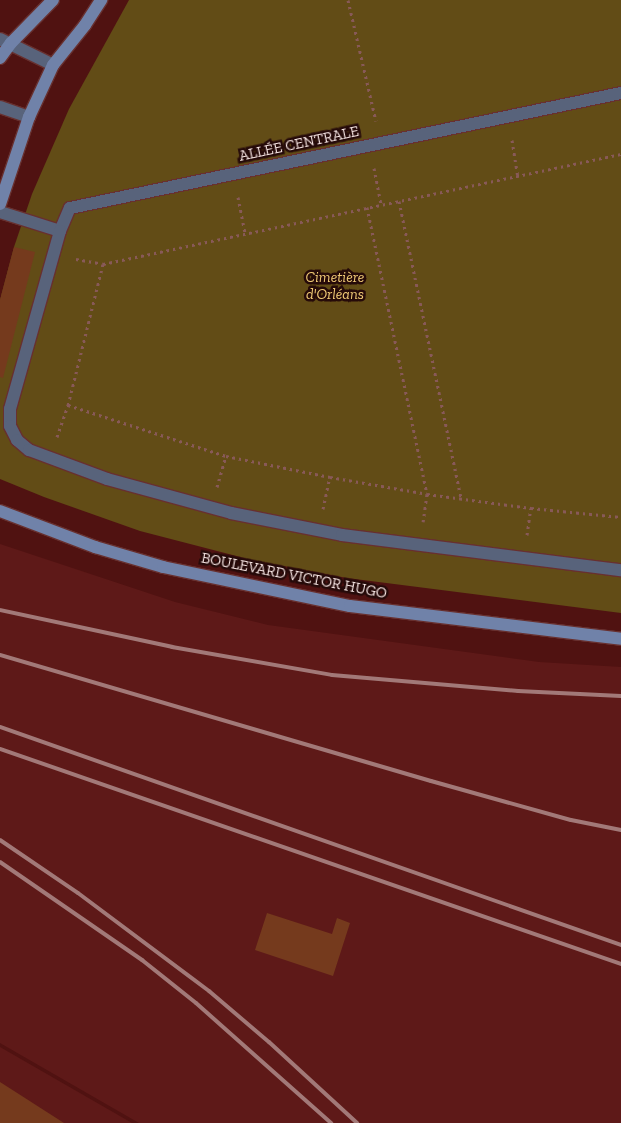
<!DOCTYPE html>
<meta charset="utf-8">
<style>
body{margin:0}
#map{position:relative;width:621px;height:1123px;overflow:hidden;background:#501211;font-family:"Zilla Slab",serif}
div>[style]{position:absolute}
.built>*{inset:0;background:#5e1918}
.green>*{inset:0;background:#624c16}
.building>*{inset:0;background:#753a1d}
.path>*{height:3px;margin-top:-1.5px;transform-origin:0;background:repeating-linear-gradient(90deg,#885958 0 2.5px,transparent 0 6.5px)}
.roads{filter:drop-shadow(1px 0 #68302f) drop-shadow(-1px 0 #68302f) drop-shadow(0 1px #68302f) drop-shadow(0 -1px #68302f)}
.lane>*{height:12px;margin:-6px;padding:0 6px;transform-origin:6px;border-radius:6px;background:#58637b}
.street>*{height:12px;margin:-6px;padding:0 6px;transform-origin:6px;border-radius:6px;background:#58637b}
.secondary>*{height:12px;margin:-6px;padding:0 6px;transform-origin:6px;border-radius:6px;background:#7082a9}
.rail>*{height:4px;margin:-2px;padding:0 2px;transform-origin:2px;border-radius:2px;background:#a27978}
span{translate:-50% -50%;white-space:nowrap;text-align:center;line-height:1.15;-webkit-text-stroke:5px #250a09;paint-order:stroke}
.street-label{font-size:15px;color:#fae9e7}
.park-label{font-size:15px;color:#f0ca76;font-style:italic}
</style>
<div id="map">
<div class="built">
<i style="clip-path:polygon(0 544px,175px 602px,268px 625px,539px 662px,621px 667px,621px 1123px,139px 1123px,0 1043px)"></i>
<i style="clip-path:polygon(0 1047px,132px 1123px,0 1123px)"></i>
</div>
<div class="green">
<i style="clip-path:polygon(129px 0,621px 0,621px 613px,347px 578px,248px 559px,140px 531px,44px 497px,0 479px,0 300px,14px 247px,32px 194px,69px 109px)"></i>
</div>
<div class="building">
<i style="clip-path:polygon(14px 247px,35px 252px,3px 378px,0 377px,0 300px)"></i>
<i style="clip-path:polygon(267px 913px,332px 934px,337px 918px,350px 923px,333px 976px,255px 950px)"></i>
<i style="clip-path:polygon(0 1082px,64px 1123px,0 1123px)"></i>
</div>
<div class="path">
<i style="left:348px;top:0;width:124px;rotate:77deg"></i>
<i style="left:512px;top:140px;width:36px;rotate:81deg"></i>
<i style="left:374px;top:168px;width:38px;rotate:79deg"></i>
<i style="left:238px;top:197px;width:37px;rotate:79deg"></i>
<i style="left:399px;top:201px;width:303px;rotate:78.2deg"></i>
<i style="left:367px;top:207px;width:293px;rotate:78.2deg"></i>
<i style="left:427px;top:494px;width:28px;rotate:98deg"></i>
<i style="left:76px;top:259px;width:27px;rotate:10deg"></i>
<i style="left:103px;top:264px;width:530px;rotate:-11.99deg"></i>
<i style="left:103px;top:264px;width:145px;rotate:103.9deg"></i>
<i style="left:68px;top:405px;width:166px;rotate:17.9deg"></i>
<i style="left:226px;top:456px;width:106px;rotate:11.4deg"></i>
<i style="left:330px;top:477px;width:98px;rotate:9.9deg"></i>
<i style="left:427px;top:494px;width:105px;rotate:7.7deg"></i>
<i style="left:531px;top:508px;width:90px;rotate:5.7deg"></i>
<i style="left:57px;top:437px;width:34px;rotate:-71deg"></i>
<i style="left:217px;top:487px;width:32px;rotate:-74deg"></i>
<i style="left:323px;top:509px;width:33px;rotate:-78deg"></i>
<i style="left:527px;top:535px;width:27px;rotate:-82deg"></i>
</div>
<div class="roads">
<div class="lane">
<i style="left:0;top:212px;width:63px;rotate:17.6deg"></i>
<i style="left:60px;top:231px;width:25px;rotate:-67deg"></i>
<i style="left:70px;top:208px;width:563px;rotate:-11.79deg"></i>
<i style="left:60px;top:231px;width:185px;rotate:105.7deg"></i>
<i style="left:10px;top:409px;width:17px;rotate:90deg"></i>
<i style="left:10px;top:426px;width:16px;rotate:63deg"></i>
<i style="left:17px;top:440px;width:16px;rotate:40deg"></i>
<i style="left:29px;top:450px;width:83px;rotate:20.4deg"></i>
<i style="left:107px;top:479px;width:129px;rotate:15.3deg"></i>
<i style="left:231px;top:513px;width:113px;rotate:11.2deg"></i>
<i style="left:342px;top:535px;width:281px;rotate:7.2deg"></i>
</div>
<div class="street">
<i style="left:0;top:39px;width:59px;rotate:26.1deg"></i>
<i style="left:0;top:107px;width:31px;rotate:19deg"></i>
</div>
<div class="secondary">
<i style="left:0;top:58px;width:19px;rotate:-54deg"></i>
<i style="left:11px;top:43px;width:60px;rotate:-45.7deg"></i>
<i style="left:0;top:204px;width:92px;rotate:-71.6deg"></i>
<i style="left:29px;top:117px;width:57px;rotate:-65.2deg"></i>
<i style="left:53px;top:65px;width:51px;rotate:-51.3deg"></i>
<i style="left:85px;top:25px;width:30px;rotate:-57deg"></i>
<i style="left:0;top:511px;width:102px;rotate:20.8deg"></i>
<i style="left:95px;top:547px;width:71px;rotate:16.4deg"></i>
<i style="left:163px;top:567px;width:191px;rotate:11.8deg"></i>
<i style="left:350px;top:606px;width:273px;rotate:6.9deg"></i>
</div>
</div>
<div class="rail">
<i style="left:0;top:610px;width:176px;rotate:12.1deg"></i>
<i style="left:172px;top:647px;width:162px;rotate:9.9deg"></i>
<i style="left:332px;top:675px;width:187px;rotate:4.9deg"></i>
<i style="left:518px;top:691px;width:103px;rotate:2.8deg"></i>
<i style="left:0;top:655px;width:449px;rotate:16.3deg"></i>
<i style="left:431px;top:781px;width:145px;rotate:15.6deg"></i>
<i style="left:571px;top:820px;width:51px;rotate:11.3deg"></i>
<i style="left:0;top:727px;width:658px;rotate:19.34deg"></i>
<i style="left:0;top:749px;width:657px;rotate:19.1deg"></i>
<i style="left:0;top:840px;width:94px;rotate:34.2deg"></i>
<i style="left:78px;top:893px;width:164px;rotate:36.8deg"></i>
<i style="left:209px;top:991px;width:79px;rotate:40.4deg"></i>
<i style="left:269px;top:1042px;width:120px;rotate:42.6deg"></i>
<i style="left:0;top:862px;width:173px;rotate:34.6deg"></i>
<i style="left:142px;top:960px;width:69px;rotate:38.5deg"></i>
<i style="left:196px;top:1003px;width:181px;rotate:41.6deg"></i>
</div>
<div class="street-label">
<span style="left:299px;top:144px;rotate:-12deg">ALLÉE CENTRALE</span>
<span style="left:294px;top:576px;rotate:11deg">BOULEVARD VICTOR HUGO</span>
</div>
<div class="park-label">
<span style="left:335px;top:286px">Cimetière<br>d'Orléans</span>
</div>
</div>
